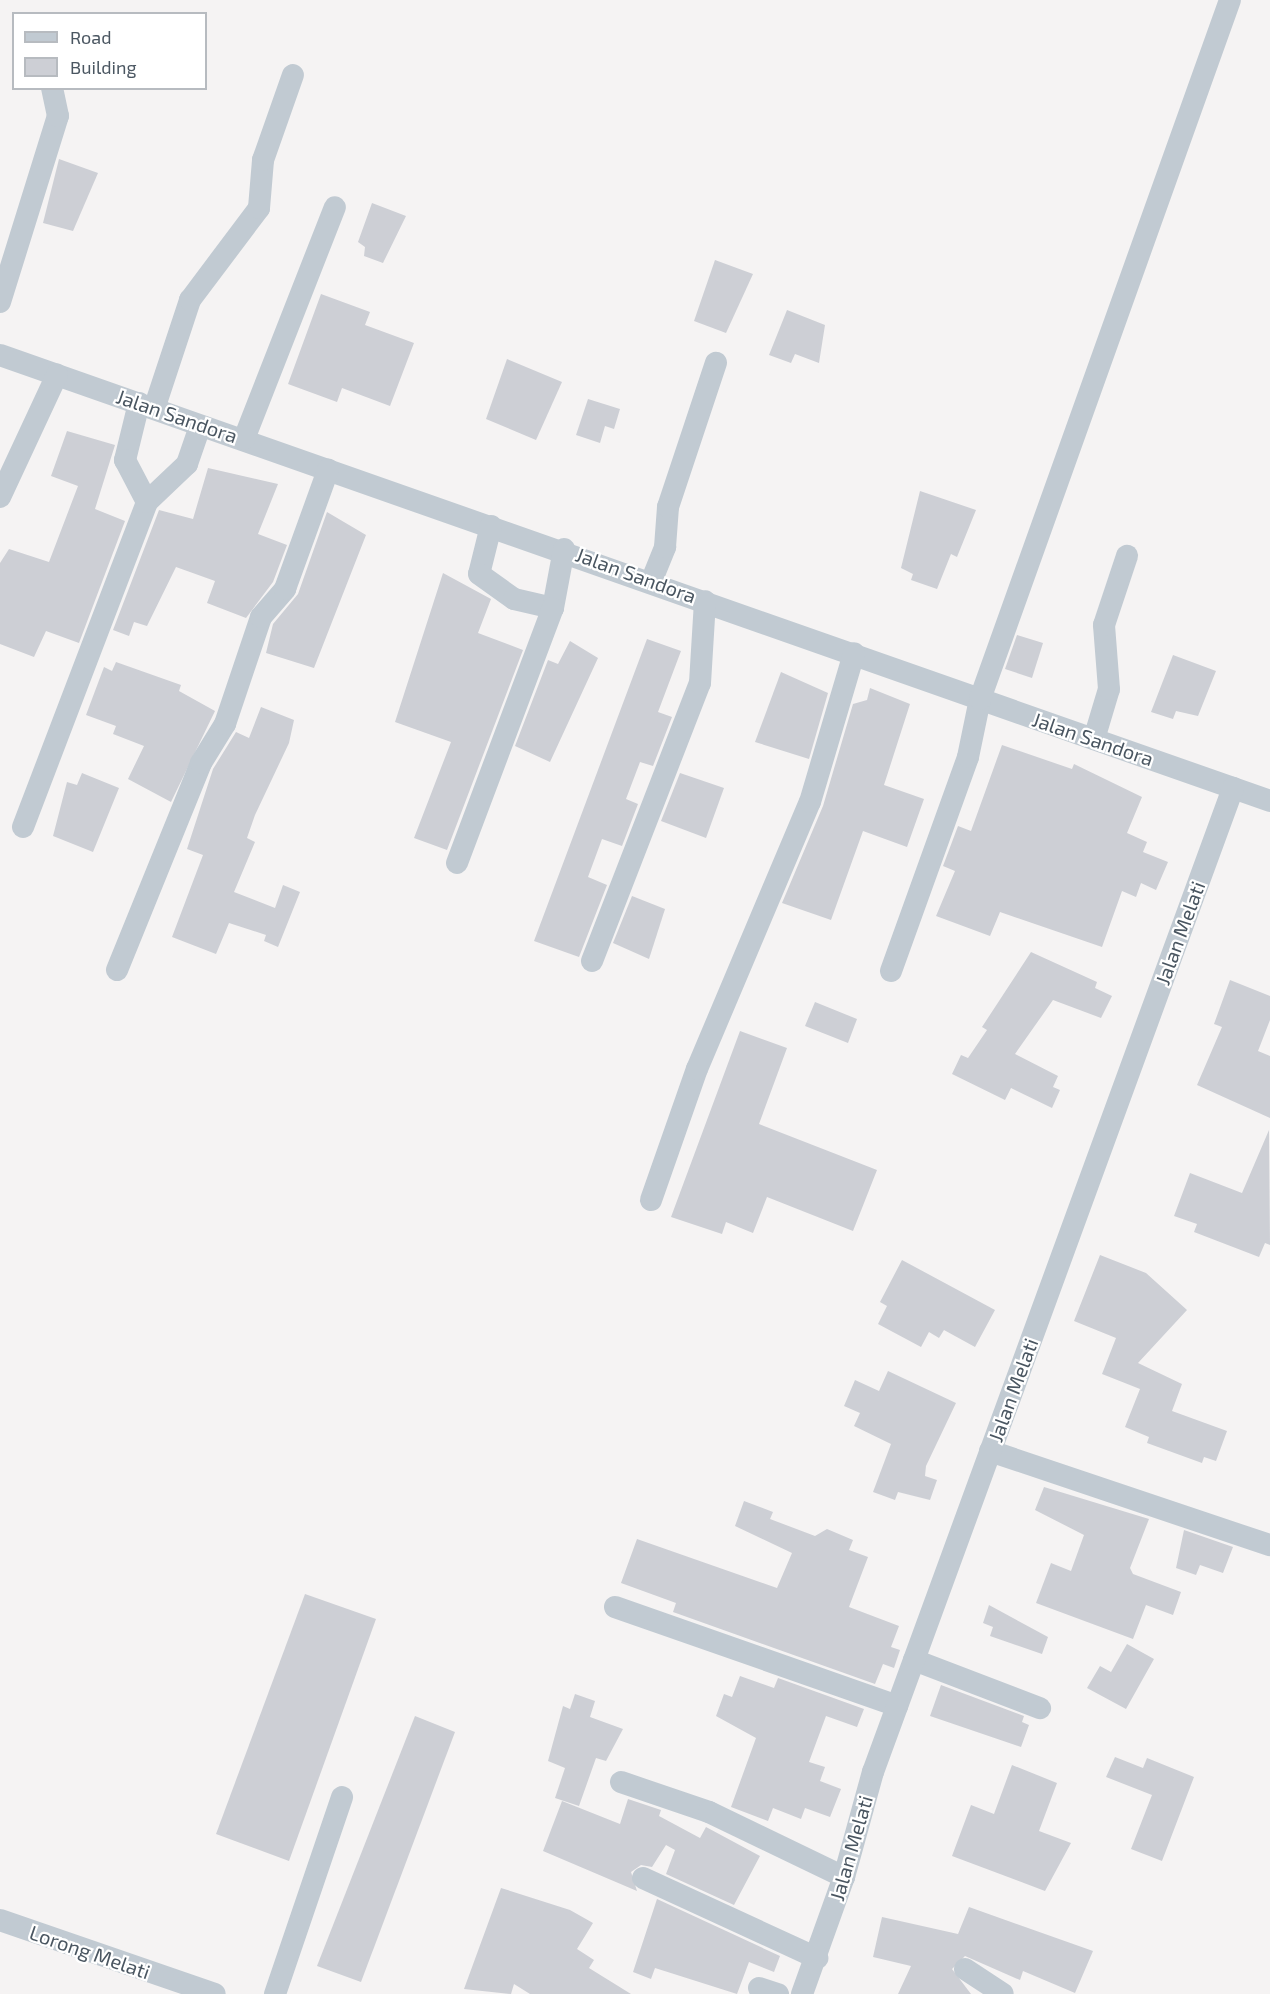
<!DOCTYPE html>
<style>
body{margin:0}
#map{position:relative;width:1270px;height:1994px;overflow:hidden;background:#f5f3f3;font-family:"Exo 2",sans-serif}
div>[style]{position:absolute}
.building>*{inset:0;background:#cdcfd5}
.minor>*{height:22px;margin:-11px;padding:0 11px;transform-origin:11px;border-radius:11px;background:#c1cad2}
span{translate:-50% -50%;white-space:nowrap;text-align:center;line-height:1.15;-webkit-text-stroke:4.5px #fff;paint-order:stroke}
.street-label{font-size:20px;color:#4a5661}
.legend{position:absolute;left:12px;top:12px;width:195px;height:78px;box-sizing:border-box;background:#fff;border:2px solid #b7bbc0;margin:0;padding:8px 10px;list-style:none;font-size:18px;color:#4a5661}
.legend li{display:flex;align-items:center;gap:12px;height:30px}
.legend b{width:30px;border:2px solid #b7bbc0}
</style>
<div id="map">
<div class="building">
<i style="clip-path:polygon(59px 159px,98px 173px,73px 231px,43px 223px)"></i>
<i style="clip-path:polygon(372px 203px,406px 216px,383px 263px,364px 256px,365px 247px,358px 242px)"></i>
<i style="clip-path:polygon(715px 260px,753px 274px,726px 333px,694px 321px)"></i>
<i style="clip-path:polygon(321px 294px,370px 312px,365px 325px,414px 343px,390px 406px,342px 388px,337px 402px,288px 384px)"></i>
<i style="clip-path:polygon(787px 310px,825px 325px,819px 363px,795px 354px,791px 363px,769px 355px)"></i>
<i style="clip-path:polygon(507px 359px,562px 382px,536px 440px,486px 419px)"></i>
<i style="clip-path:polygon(588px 399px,620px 409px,614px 429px,605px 426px,600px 443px,576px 435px)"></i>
<i style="clip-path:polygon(67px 431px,115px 445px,95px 509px,125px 521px,79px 643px,46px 631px,34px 657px,0 644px,0 563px,9px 549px,49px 562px,78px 486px,51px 476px)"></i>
<i style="clip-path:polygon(208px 468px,278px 484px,258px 534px,287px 545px,273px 582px,246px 618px,207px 603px,215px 581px,176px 567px,147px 626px,134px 622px,129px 636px,113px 630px,159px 510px,193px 519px)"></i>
<i style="clip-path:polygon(920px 491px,976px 510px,957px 557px,951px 554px,937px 589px,911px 580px,913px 574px,901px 568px)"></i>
<i style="clip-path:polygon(327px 512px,366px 535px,314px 668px,266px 653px,273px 624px,298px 594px)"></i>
<i style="clip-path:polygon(443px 573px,491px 599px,478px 633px,523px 650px,447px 850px,414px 838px,451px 742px,395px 722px)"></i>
<i style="clip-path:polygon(1017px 635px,1043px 643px,1032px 678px,1005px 669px)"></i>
<i style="clip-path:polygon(647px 639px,681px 651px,658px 712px,672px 717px,653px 766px,640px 762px,626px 799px,638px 804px,622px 846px,602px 839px,588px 877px,607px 885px,579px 957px,534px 941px)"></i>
<i style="clip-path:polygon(570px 641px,598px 658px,550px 762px,515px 746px,548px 660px,558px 664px)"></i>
<i style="clip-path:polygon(1173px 655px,1216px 671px,1198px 716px,1176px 711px,1173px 719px,1151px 712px)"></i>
<i style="clip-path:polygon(116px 662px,181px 685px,179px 691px,215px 711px,171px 802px,128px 779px,144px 746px,113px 734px,116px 726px,86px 715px,104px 667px,112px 671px)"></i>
<i style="clip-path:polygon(781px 672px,828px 693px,809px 759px,755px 742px)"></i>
<i style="clip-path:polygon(870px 688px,910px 704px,884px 785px,924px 799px,907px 847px,863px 831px,831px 920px,782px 903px,823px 806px,853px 704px,867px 700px)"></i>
<i style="clip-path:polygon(261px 707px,294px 720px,289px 743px,255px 815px,247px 838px,255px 842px,234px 892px,275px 908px,283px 885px,300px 892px,278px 947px,264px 941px,266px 935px,229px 923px,216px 954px,172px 937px,203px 855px,187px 849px,213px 769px,236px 732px,249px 738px)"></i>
<i style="clip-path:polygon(1002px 745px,1072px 769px,1074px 764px,1142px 797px,1127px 833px,1147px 842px,1143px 852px,1168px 862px,1156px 890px,1141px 883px,1136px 897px,1122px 891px,1102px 947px,1000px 912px,990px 936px,936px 916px,955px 871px,943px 866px,958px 826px,971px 831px)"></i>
<i style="clip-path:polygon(82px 773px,119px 788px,93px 852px,53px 836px,67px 782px,77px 785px)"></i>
<i style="clip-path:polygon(680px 773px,724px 788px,706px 838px,661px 821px)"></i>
<i style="clip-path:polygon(632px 896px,665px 909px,649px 959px,613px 943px)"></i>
<i style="clip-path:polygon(1031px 952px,1097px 982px,1095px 988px,1112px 996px,1101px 1018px,1053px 1000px,1015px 1054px,1058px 1076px,1053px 1087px,1060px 1090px,1052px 1108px,1011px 1088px,1005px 1100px,952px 1074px,961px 1055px,968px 1058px,987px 1030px,982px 1027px)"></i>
<i style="clip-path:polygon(1230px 980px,1270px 996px,1270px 1020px,1258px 1051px,1270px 1056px,1270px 1118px,1197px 1085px,1222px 1027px,1214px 1024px)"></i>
<i style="clip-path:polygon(815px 1002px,857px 1019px,848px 1043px,805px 1026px)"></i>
<i style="clip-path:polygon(740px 1031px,787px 1048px,759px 1124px,877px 1170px,853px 1231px,767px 1197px,753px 1233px,726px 1222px,722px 1234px,671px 1217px)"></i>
<i style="clip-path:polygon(1269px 1130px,1270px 1245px,1265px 1243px,1259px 1257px,1194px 1232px,1197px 1224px,1174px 1216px,1190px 1173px,1242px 1193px)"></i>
<i style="clip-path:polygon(1100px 1255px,1146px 1273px,1187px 1310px,1138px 1363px,1182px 1384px,1172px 1411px,1227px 1431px,1216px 1461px,1204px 1457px,1202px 1463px,1147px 1443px,1149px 1437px,1125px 1427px,1140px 1389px,1102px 1374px,1116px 1338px,1074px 1321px)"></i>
<i style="clip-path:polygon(902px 1260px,995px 1310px,975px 1347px,944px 1330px,939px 1338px,929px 1332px,921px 1347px,878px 1324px,887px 1306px,880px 1302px)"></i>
<i style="clip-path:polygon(888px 1371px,956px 1403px,926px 1466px,925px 1476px,937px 1480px,930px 1500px,898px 1492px,895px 1500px,873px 1492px,891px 1444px,854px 1426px,860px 1413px,844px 1406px,855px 1380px,879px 1391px)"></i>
<i style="clip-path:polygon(1044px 1487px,1149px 1519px,1130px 1568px,1133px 1574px,1181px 1592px,1173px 1615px,1146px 1605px,1133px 1639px,1036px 1603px,1051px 1563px,1071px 1571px,1084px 1535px,1035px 1510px)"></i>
<i style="clip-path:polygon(744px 1501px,773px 1512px,770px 1519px,815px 1536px,827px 1529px,853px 1540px,849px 1550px,868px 1557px,849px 1607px,899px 1626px,891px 1647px,900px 1650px,894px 1668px,883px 1664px,875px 1684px,673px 1612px,676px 1603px,621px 1583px,637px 1539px,777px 1588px,792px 1553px,735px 1526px)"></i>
<i style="clip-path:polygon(1184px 1530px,1233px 1547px,1223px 1573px,1200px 1565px,1196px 1575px,1176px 1568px)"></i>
<i style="clip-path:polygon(305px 1594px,376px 1619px,289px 1861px,216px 1834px)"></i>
<i style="clip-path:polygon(989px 1605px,1048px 1637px,1042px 1654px,990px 1636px,993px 1627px,983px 1623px)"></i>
<i style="clip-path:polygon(1127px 1644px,1154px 1659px,1126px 1709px,1087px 1688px,1100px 1666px,1111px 1672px)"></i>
<i style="clip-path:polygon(740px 1676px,774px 1688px,778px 1678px,864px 1709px,857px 1727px,826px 1716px,809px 1762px,825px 1767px,820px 1781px,841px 1789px,830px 1817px,805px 1808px,801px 1819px,773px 1808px,768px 1821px,731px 1807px,756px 1738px,716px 1716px,724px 1694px,732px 1697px)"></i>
<i style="clip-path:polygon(941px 1685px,1024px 1716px,1022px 1722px,1029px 1725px,1021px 1747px,930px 1716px)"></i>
<i style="clip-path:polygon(575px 1694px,595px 1701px,590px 1717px,623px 1729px,606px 1761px,596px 1758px,579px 1806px,555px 1798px,565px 1768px,548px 1761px,563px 1706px,570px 1709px)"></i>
<i style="clip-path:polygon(415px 1716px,455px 1732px,361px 1982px,317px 1966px)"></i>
<i style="clip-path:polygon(1115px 1757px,1143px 1768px,1147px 1758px,1194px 1777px,1162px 1861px,1131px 1849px,1152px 1795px,1106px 1777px)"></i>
<i style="clip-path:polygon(1012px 1765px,1057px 1783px,1039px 1831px,1071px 1843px,1045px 1891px,952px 1856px,971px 1805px,994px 1814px)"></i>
<i style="clip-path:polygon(628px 1799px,661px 1810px,659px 1816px,700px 1838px,706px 1827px,760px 1856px,734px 1905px,666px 1874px,675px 1850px,666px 1845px,652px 1867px,641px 1865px,631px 1872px,637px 1891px,543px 1851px,562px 1801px,620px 1824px)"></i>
<i style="clip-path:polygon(501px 1888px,570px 1910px,593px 1923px,577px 1949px,594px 1960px,589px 1968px,631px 1994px,530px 1994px,514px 1984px,511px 1994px,464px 1989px)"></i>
<i style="clip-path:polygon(657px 1899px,780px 1956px,774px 1972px,749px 1962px,737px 1994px,655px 1968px,651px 1979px,633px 1972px)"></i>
<i style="clip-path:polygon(969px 1907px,1093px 1951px,1075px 1993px,1023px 1971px,1020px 1980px,965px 1956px,952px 1969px,971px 1994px,898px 1994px,911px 1966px,873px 1957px,882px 1917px,958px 1934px)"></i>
</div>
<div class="minor">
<i style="left:0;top:302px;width:195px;rotate:-72.7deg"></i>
<i style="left:58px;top:116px;width:29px;rotate:-102deg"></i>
<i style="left:0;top:355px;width:1346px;rotate:19.35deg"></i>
<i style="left:139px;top:403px;width:59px;rotate:103.8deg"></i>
<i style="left:125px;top:460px;width:47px;rotate:62.4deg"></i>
<i style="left:155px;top:406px;width:112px;rotate:-71.7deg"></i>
<i style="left:190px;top:300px;width:115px;rotate:-53.1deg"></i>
<i style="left:259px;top:208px;width:48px;rotate:-85.2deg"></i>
<i style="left:263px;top:160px;width:90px;rotate:-70.6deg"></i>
<i style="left:244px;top:439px;width:249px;rotate:-68.6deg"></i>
<i style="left:0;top:497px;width:135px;rotate:-65deg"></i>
<i style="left:491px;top:526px;width:49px;rotate:104deg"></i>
<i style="left:479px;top:574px;width:43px;rotate:35.5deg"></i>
<i style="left:514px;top:599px;width:40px;rotate:13deg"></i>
<i style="left:553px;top:608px;width:60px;rotate:-79.4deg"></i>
<i style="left:651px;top:582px;width:38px;rotate:-68deg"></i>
<i style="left:665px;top:547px;width:40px;rotate:-85.7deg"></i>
<i style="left:668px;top:507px;width:152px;rotate:-71.6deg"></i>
<i style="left:1094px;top:739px;width:52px;rotate:-73.3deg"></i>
<i style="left:1109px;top:689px;width:64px;rotate:-94.5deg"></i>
<i style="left:1104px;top:625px;width:73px;rotate:-71.6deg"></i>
<i style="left:23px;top:827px;width:348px;rotate:-69.1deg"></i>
<i style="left:147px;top:502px;width:55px;rotate:-43.5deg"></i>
<i style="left:187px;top:464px;width:39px;rotate:-71deg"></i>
<i style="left:457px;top:863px;width:272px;rotate:-69.4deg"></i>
<i style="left:592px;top:961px;width:298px;rotate:-68.8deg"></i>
<i style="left:700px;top:683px;width:82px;rotate:-86.5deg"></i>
<i style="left:117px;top:970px;width:223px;rotate:-67.9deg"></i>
<i style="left:201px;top:763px;width:46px;rotate:-58.4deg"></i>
<i style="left:225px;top:724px;width:113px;rotate:-71.4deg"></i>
<i style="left:261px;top:617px;width:37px;rotate:-49deg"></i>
<i style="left:285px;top:589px;width:127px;rotate:-70.1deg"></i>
<i style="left:891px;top:971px;width:227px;rotate:-70.2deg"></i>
<i style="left:968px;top:757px;width:59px;rotate:-78.3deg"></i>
<i style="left:980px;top:699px;width:742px;rotate:-70.32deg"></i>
<i style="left:651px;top:1200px;width:139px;rotate:-70.7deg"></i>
<i style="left:697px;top:1069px;width:290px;rotate:-67.1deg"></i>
<i style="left:810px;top:802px;width:155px;rotate:-73.5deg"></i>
<i style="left:990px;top:1451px;width:295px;rotate:18.6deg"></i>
<i style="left:615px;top:1607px;width:299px;rotate:19.3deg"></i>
<i style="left:914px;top:1660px;width:135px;rotate:20.9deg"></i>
<i style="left:621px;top:1782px;width:93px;rotate:18.8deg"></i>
<i style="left:709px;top:1812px;width:150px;rotate:25.7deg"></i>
<i style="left:643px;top:1878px;width:192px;rotate:24.7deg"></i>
<i style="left:0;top:1920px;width:227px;rotate:19deg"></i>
<i style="left:965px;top:1969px;width:45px;rotate:33.3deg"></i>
<i style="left:759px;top:1988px;width:20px;rotate:18deg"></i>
<i style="left:275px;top:1994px;width:208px;rotate:-71.2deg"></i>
<i style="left:802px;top:1994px;width:124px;rotate:-70.3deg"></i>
<i style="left:844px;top:1877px;width:109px;rotate:-74.6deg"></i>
<i style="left:873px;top:1772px;width:1048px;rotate:-69.9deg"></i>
</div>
<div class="street-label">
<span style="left:177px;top:416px;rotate:19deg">Jalan Sandora</span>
<span style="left:636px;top:575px;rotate:20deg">Jalan Sandora</span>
<span style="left:1093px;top:739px;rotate:19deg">Jalan Sandora</span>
<span style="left:1180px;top:933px;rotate:-70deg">Jalan Melati</span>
<span style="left:1013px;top:1390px;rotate:-70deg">Jalan Melati</span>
<span style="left:851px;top:1848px;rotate:-74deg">Jalan Melati</span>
<span style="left:90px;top:1952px;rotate:19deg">Lorong Melati</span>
</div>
<ul class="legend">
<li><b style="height:8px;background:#c1cad2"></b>Road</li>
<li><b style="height:16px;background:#cdcfd5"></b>Building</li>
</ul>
</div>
